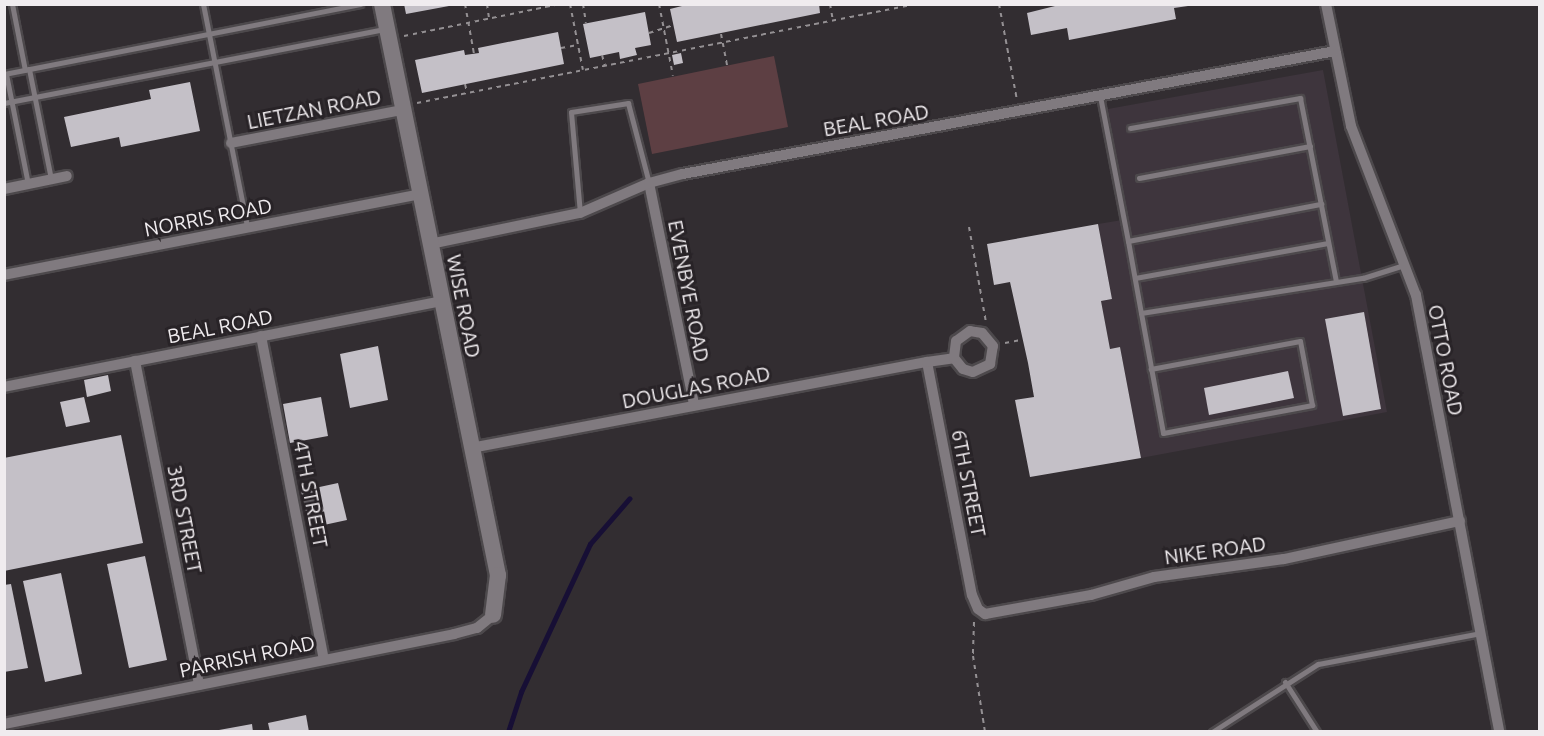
<!DOCTYPE html>
<style>
body{margin:0}
#map{position:relative;width:1544px;height:736px;overflow:hidden;background:#322d31;font-family:Ubuntu,sans-serif}
div>[style]{position:absolute}
.built>*{inset:0;background:#3e353d}
.green>*{inset:0;background:#5d3f43}
.stream>*{height:4.5px;margin:-2.25px;padding:0 2.25px;transform-origin:2.25px;border-radius:2.25px;background:#170f35}
.building>*{inset:0;background:#c4c0c7}
.path>*{height:2px;margin-top:-1px;transform-origin:0;background:repeating-linear-gradient(90deg,#949093 0 4.5px,transparent 0 9px)}
.roads{filter:drop-shadow(2px 0 #4d494c) drop-shadow(-2px 0 #4d494c) drop-shadow(0 2px #4d494c) drop-shadow(0 -2px #4d494c)}
.lane>*{height:5px;margin:-2.5px;padding:0 2.5px;transform-origin:2.5px;border-radius:2.5px;background:#807a7f}
.street>*{height:10px;margin:-5px;padding:0 5px;transform-origin:5px;border-radius:5px;background:#807a7f}
.secondary>*{height:16px;margin:-8px;padding:0 8px;transform-origin:8px;border-radius:8px;background:#807a7f}
span{translate:-50% -50%;white-space:nowrap;text-align:center;line-height:1.15;-webkit-text-stroke:6px #282327;paint-order:stroke}
.street-label{font-size:20px;color:#f0ecef}
.frame{position:absolute;inset:0;border:6px solid #f0ecef;pointer-events:none}
</style>
<div id="map">
<div class="built">
<i style="clip-path:polygon(1323px 70px,1387px 412px,1141px 458px,1120px 347px,1110px 349px,1101px 301px,1112px 299px,1098px 224px,1128px 219px,1108px 109px)"></i>
</div>
<div class="green">
<i style="clip-path:polygon(774px 56px,788px 127px,652px 154px,638px 84px)"></i>
</div>
<div class="stream">
<i style="left:508px;top:732px;width:42px;rotate:-72deg"></i>
<i style="left:521px;top:692px;width:163px;rotate:-65deg"></i>
<i style="left:590px;top:544px;width:60px;rotate:-49.1deg"></i>
</div>
<div class="building">
<i style="clip-path:polygon(404px 4px,449px 4px,449px 6px,406px 14px)"></i>
<i style="clip-path:polygon(690px 4px,819px 4px,820px 13px,677px 42px,670px 9px)"></i>
<i style="clip-path:polygon(1063px 4px,1188px 4px,1188px 6px,1174px 8px,1176px 19px,1069px 40px,1067px 28px,1031px 35px,1027px 13px)"></i>
<i style="clip-path:polygon(645px 12px,651px 45px,635px 48px,637px 55px,620px 59px,619px 52px,590px 58px,583px 24px)"></i>
<i style="clip-path:polygon(558px 32px,564px 64px,422px 93px,415px 60px,464px 50px,465px 55px,479px 53px,478px 48px)"></i>
<i style="clip-path:polygon(681px 53px,683px 63px,674px 65px,672px 55px)"></i>
<i style="clip-path:polygon(190px 82px,200px 131px,121px 147px,119px 137px,71px 147px,64px 117px,151px 99px,149px 90px)"></i>
<i style="clip-path:polygon(1098px 224px,1112px 299px,1101px 301px,1110px 349px,1120px 347px,1141px 458px,1030px 477px,1015px 400px,1034px 397px,1028px 363px,1010px 282px,994px 285px,987px 244px)"></i>
<i style="clip-path:polygon(1364px 312px,1381px 409px,1343px 416px,1325px 319px)"></i>
<i style="clip-path:polygon(378px 346px,388px 400px,350px 408px,340px 354px)"></i>
<i style="clip-path:polygon(1288px 371px,1294px 398px,1209px 415px,1204px 388px)"></i>
<i style="clip-path:polygon(108px 375px,111px 391px,87px 397px,84px 380px)"></i>
<i style="clip-path:polygon(84px 397px,90px 422px,66px 427px,60px 402px)"></i>
<i style="clip-path:polygon(321px 397px,328px 436px,290px 443px,283px 404px)"></i>
<i style="clip-path:polygon(121px 435px,143px 543px,4px 571px,4px 458px)"></i>
<i style="clip-path:polygon(338px 483px,347px 520px,310px 528px,301px 491px)"></i>
<i style="clip-path:polygon(145px 556px,167px 660px,129px 668px,107px 564px)"></i>
<i style="clip-path:polygon(61px 573px,82px 674px,45px 682px,23px 581px)"></i>
<i style="clip-path:polygon(11px 584px,28px 668px,4px 672px,4px 585px)"></i>
<i style="clip-path:polygon(306px 715px,309px 732px,270px 732px,268px 723px)"></i>
<i style="clip-path:polygon(252px 724px,253px 732px,219px 732px,219px 730px)"></i>
</div>
<div class="path">
<i style="left:465px;top:4px;width:51px;rotate:79.8deg"></i>
<i style="left:487px;top:4px;width:15px;rotate:82deg"></i>
<i style="left:570px;top:4px;width:67px;rotate:78.9deg"></i>
<i style="left:583px;top:4px;width:19px;rotate:81deg"></i>
<i style="left:659px;top:4px;width:73px;rotate:79deg"></i>
<i style="left:830px;top:4px;width:17px;rotate:80deg"></i>
<i style="left:999px;top:4px;width:98px;rotate:79.4deg"></i>
<i style="left:649px;top:33px;width:26px;rotate:-18deg"></i>
<i style="left:721px;top:34px;width:33px;rotate:79deg"></i>
<i style="left:404px;top:36px;width:159px;rotate:-11.6deg"></i>
<i style="left:561px;top:48px;width:17px;rotate:-10deg"></i>
<i style="left:602px;top:55px;width:11px;rotate:75deg"></i>
<i style="left:465px;top:84px;width:9px;rotate:77deg"></i>
<i style="left:417px;top:103px;width:509px;rotate:-11.22deg"></i>
<i style="left:969px;top:227px;width:97px;rotate:79.9deg"></i>
<i style="left:1005px;top:343px;width:16px;rotate:-11deg"></i>
<i style="left:974px;top:622px;width:34px;rotate:92deg"></i>
<i style="left:973px;top:656px;width:77px;rotate:81deg"></i>
</div>
<div class="roads">
<div class="lane">
<i style="left:12px;top:4px;width:67px;rotate:78.9deg"></i>
<i style="left:203px;top:4px;width:227px;rotate:78.8deg"></i>
<i style="left:29px;top:69px;width:112px;rotate:78.7deg"></i>
<i style="left:4px;top:74px;width:363px;rotate:-11.1deg"></i>
<i style="left:6px;top:74px;width:112px;rotate:78.7deg"></i>
<i style="left:1100px;top:96px;width:148px;rotate:79.1deg"></i>
<i style="left:1128px;top:241px;width:73px;rotate:79.8deg"></i>
<i style="left:1141px;top:313px;width:122px;rotate:79.6deg"></i>
<i style="left:1163px;top:433px;width:152px;rotate:-10.6deg"></i>
<i style="left:1312px;top:405px;width:65px;rotate:-100.6deg"></i>
<i style="left:1300px;top:341px;width:152px;rotate:169.4deg"></i>
<i style="left:4px;top:103px;width:389px;rotate:-11deg"></i>
<i style="left:1130px;top:128px;width:173px;rotate:-10deg"></i>
<i style="left:1300px;top:98px;width:187px;rotate:78.9deg"></i>
<i style="left:1139px;top:178px;width:174px;rotate:-10.6deg"></i>
<i style="left:580px;top:213px;width:101px;rotate:-95.1deg"></i>
<i style="left:571px;top:112px;width:58px;rotate:-9deg"></i>
<i style="left:628px;top:103px;width:83px;rotate:75.3deg"></i>
<i style="left:1128px;top:241px;width:197px;rotate:-10.9deg"></i>
<i style="left:1135px;top:278px;width:196px;rotate:-10.3deg"></i>
<i style="left:1141px;top:313px;width:225px;rotate:-9deg"></i>
<i style="left:1363px;top:278px;width:43px;rotate:-17.6deg"></i>
<i style="left:1285px;top:682px;width:59px;rotate:57.4deg"></i>
<i style="left:1212px;top:732px;width:126px;rotate:-32.7deg"></i>
<i style="left:1318px;top:664px;width:166px;rotate:-10.8deg"></i>
</div>
<div class="street">
<i style="left:1326px;top:4px;width:125px;rotate:78.4deg"></i>
<i style="left:1351px;top:126px;width:181px;rotate:69deg"></i>
<i style="left:1416px;top:295px;width:445px;rotate:79.2deg"></i>
<i style="left:231px;top:143px;width:175px;rotate:-10.9deg"></i>
<i style="left:649px;top:183px;width:227px;rotate:78.5deg"></i>
<i style="left:4px;top:189px;width:64px;rotate:-11.7deg"></i>
<i style="left:430px;top:244px;width:153px;rotate:-11.7deg"></i>
<i style="left:580px;top:213px;width:75px;rotate:-23.5deg"></i>
<i style="left:649px;top:183px;width:35px;rotate:-15deg"></i>
<i style="left:683px;top:174px;width:664px;rotate:-10.68deg"></i>
<i style="left:4px;top:275px;width:423px;rotate:-11deg"></i>
<i style="left:261px;top:336px;width:329px;rotate:79deg"></i>
<i style="left:135px;top:361px;width:330px;rotate:78.8deg"></i>
<i style="left:927px;top:362px;width:237px;rotate:79.1deg"></i>
<i style="left:972px;top:595px;width:15px;rotate:67deg"></i>
<i style="left:978px;top:609px;width:9px;rotate:36deg"></i>
<i style="left:985px;top:614px;width:108px;rotate:-10.2deg"></i>
<i style="left:1091px;top:595px;width:66px;rotate:-15.9deg"></i>
<i style="left:1154px;top:577px;width:131px;rotate:-7.9deg"></i>
<i style="left:1284px;top:559px;width:180px;rotate:-12.2deg"></i>
<i style="left:4px;top:387px;width:446px;rotate:-11.1deg"></i>
<i style="left:471px;top:448px;width:464px;rotate:-10.7deg"></i>
<i style="left:927px;top:362px;width:27px;rotate:-8deg"></i>
<i style="left:954px;top:358px;width:14px;rotate:51deg"></i>
<i style="left:963px;top:369px;width:10px;rotate:17deg"></i>
<i style="left:973px;top:372px;width:19px;rotate:-25deg"></i>
<i style="left:990px;top:364px;width:18px;rotate:-81deg"></i>
<i style="left:993px;top:346px;width:17px;rotate:-130deg"></i>
<i style="left:982px;top:333px;width:12px;rotate:-171deg"></i>
<i style="left:970px;top:331px;width:17px;rotate:144deg"></i>
<i style="left:956px;top:341px;width:17px;rotate:97deg"></i>
<i style="left:4px;top:724px;width:459px;rotate:-11.3deg"></i>
<i style="left:454px;top:634px;width:24px;rotate:-15deg"></i>
<i style="left:477px;top:628px;width:21px;rotate:-39deg"></i>
</div>
<div class="secondary">
<i style="left:382px;top:4px;width:583px;rotate:78.52deg"></i>
<i style="left:498px;top:575px;width:40px;rotate:97.1deg"></i>
</div>
</div>
<div class="street-label">
<span style="left:314px;top:109px;rotate:-11deg">LIETZAN ROAD</span>
<span style="left:876px;top:120px;rotate:-10deg">BEAL ROAD</span>
<span style="left:208px;top:217px;rotate:-11deg">NORRIS ROAD</span>
<span style="left:689px;top:291px;rotate:79deg">EVENBYE ROAD</span>
<span style="left:464px;top:306px;rotate:79deg">WISE ROAD</span>
<span style="left:220px;top:326px;rotate:-11deg">BEAL ROAD</span>
<span style="left:1446px;top:360px;rotate:79deg">OTTO ROAD</span>
<span style="left:696px;top:387px;rotate:-11deg">DOUGLAS ROAD</span>
<span style="left:969px;top:483px;rotate:79deg">6TH STREET</span>
<span style="left:311px;top:494px;rotate:79deg">4TH STREET</span>
<span style="left:185px;top:519px;rotate:79deg">3RD STREET</span>
<span style="left:1215px;top:550px;rotate:-8deg">NIKE ROAD</span>
<span style="left:247px;top:656px;rotate:-12deg">PARRISH ROAD</span>
</div>
<div class="frame"></div>
</div>
